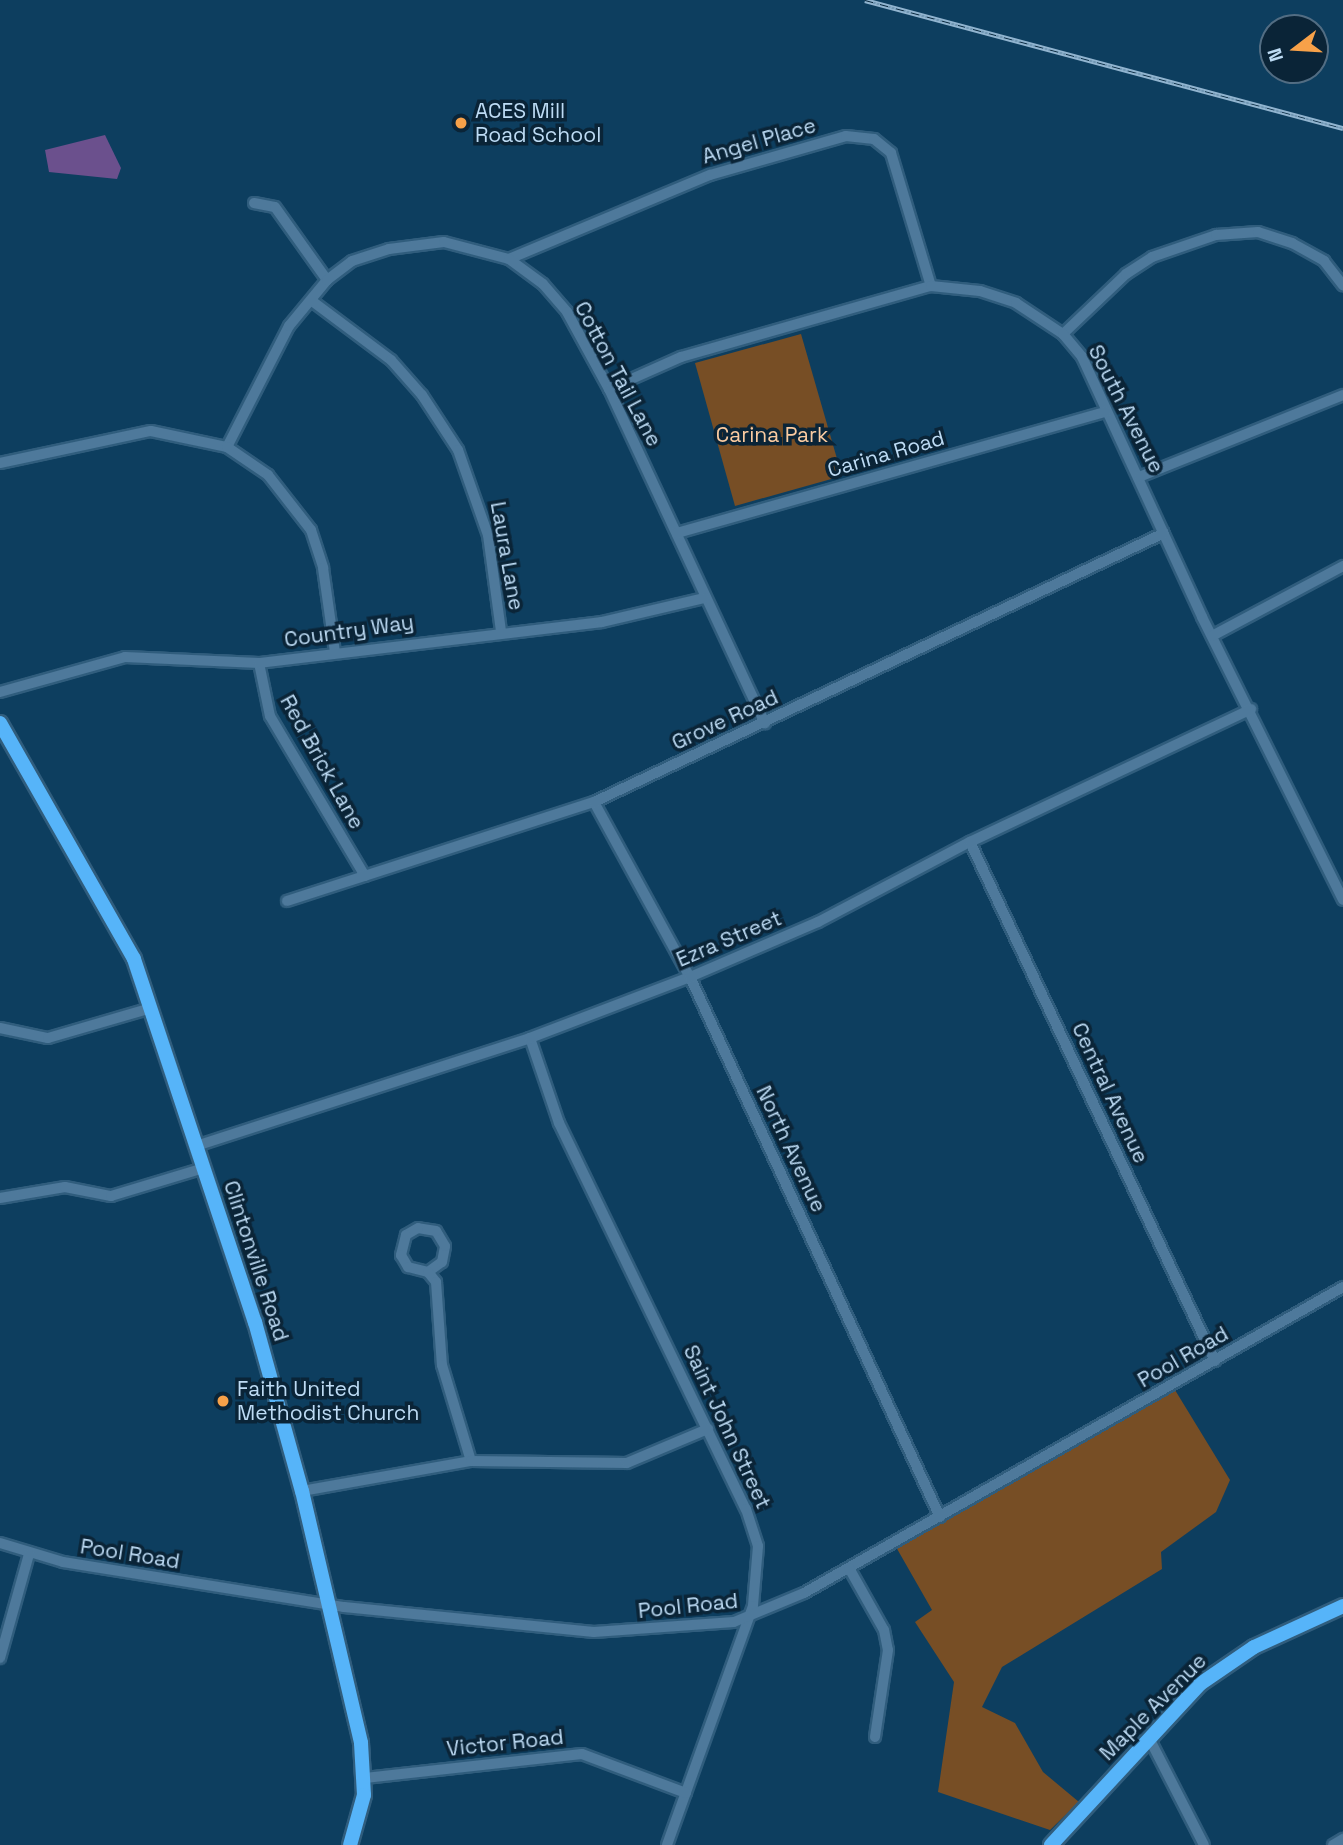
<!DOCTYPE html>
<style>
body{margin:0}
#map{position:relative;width:1343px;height:1845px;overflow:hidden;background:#0d3e5f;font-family:"Space Grotesk",sans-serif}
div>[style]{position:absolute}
.green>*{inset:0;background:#774e25}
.water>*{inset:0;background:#6b508d}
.roads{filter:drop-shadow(2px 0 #305d7d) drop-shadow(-2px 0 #305d7d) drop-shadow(0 2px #305d7d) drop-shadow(0 -2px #305d7d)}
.minor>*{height:10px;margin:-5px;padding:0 5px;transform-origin:5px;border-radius:5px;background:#4e799b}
.major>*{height:14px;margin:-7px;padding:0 7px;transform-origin:7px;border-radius:7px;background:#56b4f9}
.rail>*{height:5px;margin-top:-2.5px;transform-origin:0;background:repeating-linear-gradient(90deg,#0a2437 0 8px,#91b4cf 0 16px);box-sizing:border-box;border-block:2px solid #91b4cf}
.dots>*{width:19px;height:19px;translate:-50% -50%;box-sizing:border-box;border:4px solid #0a2437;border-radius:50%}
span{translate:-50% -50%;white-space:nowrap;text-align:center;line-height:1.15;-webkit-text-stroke:7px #0a2437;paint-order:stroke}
.poi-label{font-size:21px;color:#bddbf4}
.left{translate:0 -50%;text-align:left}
.street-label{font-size:21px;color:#bddbf4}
.park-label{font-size:21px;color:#facba1}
.north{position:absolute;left:1259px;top:14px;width:70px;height:70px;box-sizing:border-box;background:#0a2437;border:2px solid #526d83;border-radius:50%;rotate:253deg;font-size:19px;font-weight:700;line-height:28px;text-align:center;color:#bddbf4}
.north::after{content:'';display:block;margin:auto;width:24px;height:32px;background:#f7a149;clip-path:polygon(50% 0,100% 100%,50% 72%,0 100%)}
</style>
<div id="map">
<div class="green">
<i style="clip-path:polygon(801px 334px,842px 476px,735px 506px,695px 363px)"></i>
<i style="clip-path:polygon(1175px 1390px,1230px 1480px,1216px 1512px,1161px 1552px,1162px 1569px,1002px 1667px,982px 1707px,1015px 1723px,1043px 1772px,1079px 1802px,1050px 1830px,938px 1792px,954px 1682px,915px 1622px,932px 1610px,896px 1547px)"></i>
</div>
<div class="water">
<i style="clip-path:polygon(105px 135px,121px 168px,117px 179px,49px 172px,45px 150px)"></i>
</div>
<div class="roads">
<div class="minor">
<i style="left:254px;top:203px;width:21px;rotate:11deg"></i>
<i style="left:275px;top:207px;width:90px;rotate:54.5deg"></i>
<i style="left:509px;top:259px;width:218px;rotate:-22.7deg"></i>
<i style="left:710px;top:175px;width:141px;rotate:-16deg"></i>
<i style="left:846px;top:136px;width:28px;rotate:6deg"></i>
<i style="left:874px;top:139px;width:22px;rotate:39deg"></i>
<i style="left:891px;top:153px;width:139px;rotate:73.3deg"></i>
<i style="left:312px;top:301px;width:99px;rotate:36.8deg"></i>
<i style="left:391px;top:360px;width:47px;rotate:48.5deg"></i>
<i style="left:422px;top:395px;width:66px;rotate:56.8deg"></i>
<i style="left:458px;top:450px;width:90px;rotate:70.6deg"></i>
<i style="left:488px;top:535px;width:97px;rotate:82.3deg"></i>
<i style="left:1063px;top:334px;width:87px;rotate:-43.6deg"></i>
<i style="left:1126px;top:274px;width:31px;rotate:-33deg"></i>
<i style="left:1152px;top:257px;width:68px;rotate:-19deg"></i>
<i style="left:1216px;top:235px;width:42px;rotate:-4.1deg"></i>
<i style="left:1258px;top:232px;width:36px;rotate:18deg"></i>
<i style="left:1292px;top:243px;width:37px;rotate:29deg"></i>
<i style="left:1324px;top:261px;width:31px;rotate:52deg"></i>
<i style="left:609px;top:389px;width:79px;rotate:-24deg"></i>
<i style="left:681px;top:357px;width:260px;rotate:-15.9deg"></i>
<i style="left:931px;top:286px;width:49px;rotate:5.8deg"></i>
<i style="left:980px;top:291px;width:38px;rotate:18deg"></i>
<i style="left:1016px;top:303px;width:56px;rotate:33.4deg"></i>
<i style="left:1063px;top:334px;width:30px;rotate:50deg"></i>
<i style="left:1082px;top:357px;width:286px;rotate:65.2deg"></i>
<i style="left:1202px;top:617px;width:316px;rotate:63.5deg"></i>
<i style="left:227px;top:447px;width:136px;rotate:-62.9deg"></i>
<i style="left:289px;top:326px;width:60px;rotate:-50.4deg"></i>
<i style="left:327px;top:280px;width:31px;rotate:-37deg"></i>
<i style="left:352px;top:261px;width:39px;rotate:-18deg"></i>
<i style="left:389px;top:249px;width:55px;rotate:-7.3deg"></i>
<i style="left:444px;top:242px;width:67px;rotate:14.7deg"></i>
<i style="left:509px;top:259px;width:42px;rotate:36.3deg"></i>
<i style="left:543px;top:284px;width:37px;rotate:49deg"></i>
<i style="left:567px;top:312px;width:88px;rotate:61.4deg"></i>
<i style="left:609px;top:389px;width:369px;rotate:65deg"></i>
<i style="left:0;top:463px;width:154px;rotate:-12deg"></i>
<i style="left:151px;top:431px;width:78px;rotate:11.9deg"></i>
<i style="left:227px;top:447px;width:50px;rotate:34.3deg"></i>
<i style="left:268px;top:475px;width:70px;rotate:52deg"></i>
<i style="left:311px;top:530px;width:40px;rotate:72deg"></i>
<i style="left:323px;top:568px;width:85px;rotate:81.9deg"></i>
<i style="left:1139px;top:477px;width:220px;rotate:-21.9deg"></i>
<i style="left:677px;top:533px;width:446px;rotate:-15.8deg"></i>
<i style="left:1212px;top:636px;width:149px;rotate:-28.1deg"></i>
<i style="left:259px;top:663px;width:54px;rotate:78.3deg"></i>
<i style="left:270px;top:716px;width:186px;rotate:59.3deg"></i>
<i style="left:0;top:692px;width:130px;rotate:-15.6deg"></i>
<i style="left:125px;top:657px;width:134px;rotate:2.6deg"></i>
<i style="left:259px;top:663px;width:345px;rotate:-6.8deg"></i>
<i style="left:602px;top:622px;width:105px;rotate:-13.2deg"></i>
<i style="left:594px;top:802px;width:200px;rotate:61.3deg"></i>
<i style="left:690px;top:977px;width:595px;rotate:65.16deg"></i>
<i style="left:970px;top:842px;width:574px;rotate:64.73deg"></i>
<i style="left:287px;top:901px;width:323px;rotate:-17.9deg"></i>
<i style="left:594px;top:802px;width:630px;rotate:-25.26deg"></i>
<i style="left:0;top:1028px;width:49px;rotate:11.8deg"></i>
<i style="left:48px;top:1038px;width:107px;rotate:-16.2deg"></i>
<i style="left:530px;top:1038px;width:90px;rotate:71.2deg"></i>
<i style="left:559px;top:1123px;width:429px;rotate:64.2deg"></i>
<i style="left:746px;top:1509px;width:39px;rotate:72deg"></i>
<i style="left:758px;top:1546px;width:60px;rotate:94.8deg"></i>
<i style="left:753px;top:1606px;width:254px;rotate:109.8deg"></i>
<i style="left:196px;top:1146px;width:351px;rotate:-17.9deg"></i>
<i style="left:530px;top:1038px;width:171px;rotate:-20.9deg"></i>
<i style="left:690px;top:977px;width:139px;rotate:-23.3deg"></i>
<i style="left:818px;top:922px;width:172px;rotate:-27.8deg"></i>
<i style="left:970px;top:842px;width:311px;rotate:-25.3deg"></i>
<i style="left:0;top:1198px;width:66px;rotate:-9.6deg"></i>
<i style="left:65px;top:1187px;width:47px;rotate:11.1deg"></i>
<i style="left:111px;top:1196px;width:97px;rotate:-16.8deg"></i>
<i style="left:428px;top:1272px;width:17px;rotate:-36deg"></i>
<i style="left:442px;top:1262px;width:16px;rotate:-79deg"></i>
<i style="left:445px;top:1246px;width:17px;rotate:-121deg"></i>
<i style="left:436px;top:1231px;width:18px;rotate:-171deg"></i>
<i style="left:418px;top:1228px;width:14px;rotate:150deg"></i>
<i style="left:406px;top:1235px;width:21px;rotate:104deg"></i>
<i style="left:401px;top:1255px;width:14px;rotate:60deg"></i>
<i style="left:408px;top:1267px;width:21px;rotate:14deg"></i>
<i style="left:428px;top:1272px;width:13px;rotate:51deg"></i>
<i style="left:436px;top:1282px;width:83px;rotate:85.9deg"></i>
<i style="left:442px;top:1365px;width:100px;rotate:73.2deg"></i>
<i style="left:302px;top:1491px;width:172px;rotate:-10.1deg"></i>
<i style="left:471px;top:1461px;width:156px;rotate:0.7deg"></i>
<i style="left:627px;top:1463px;width:88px;rotate:-22.8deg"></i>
<i style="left:0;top:1543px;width:66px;rotate:16.8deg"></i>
<i style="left:63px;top:1562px;width:285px;rotate:9.1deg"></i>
<i style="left:344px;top:1607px;width:251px;rotate:5.7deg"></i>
<i style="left:594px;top:1632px;width:140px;rotate:-4.1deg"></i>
<i style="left:734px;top:1622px;width:76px;rotate:-22.5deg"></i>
<i style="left:804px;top:1593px;width:620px;rotate:-29.58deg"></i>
<i style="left:849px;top:1568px;width:71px;rotate:60.6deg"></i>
<i style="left:884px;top:1630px;width:20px;rotate:79deg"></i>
<i style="left:888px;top:1650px;width:88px;rotate:98.5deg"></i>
<i style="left:0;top:1658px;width:108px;rotate:-74.4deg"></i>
<i style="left:1149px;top:1738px;width:120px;rotate:62.8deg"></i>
<i style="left:365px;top:1778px;width:218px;rotate:-6.3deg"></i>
<i style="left:582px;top:1754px;width:111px;rotate:20.6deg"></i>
<i style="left:1333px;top:1845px;width:12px;rotate:-31deg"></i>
</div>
<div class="major">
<i style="left:0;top:723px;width:271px;rotate:60.4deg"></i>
<i style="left:134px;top:959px;width:383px;rotate:71.6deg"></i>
<i style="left:255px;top:1322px;width:175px;rotate:74.5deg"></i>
<i style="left:302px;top:1491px;width:259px;rotate:76.8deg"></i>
<i style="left:361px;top:1743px;width:52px;rotate:86.7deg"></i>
<i style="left:364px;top:1795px;width:52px;rotate:105.6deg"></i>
<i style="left:1051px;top:1845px;width:219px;rotate:-47.2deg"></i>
<i style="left:1200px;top:1684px;width:65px;rotate:-34.4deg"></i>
<i style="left:1254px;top:1647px;width:98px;rotate:-24.7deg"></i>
</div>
</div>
<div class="rail">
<i style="left:865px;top:0;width:495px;rotate:15deg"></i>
</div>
<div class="dots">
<i style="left:461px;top:123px;background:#f7a149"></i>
<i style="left:223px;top:1401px;background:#f7a149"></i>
</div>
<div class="poi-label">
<span class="left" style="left:475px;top:123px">ACES Mill<br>Road School</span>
<span class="left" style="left:237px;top:1401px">Faith United<br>Methodist Church</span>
</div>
<div class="street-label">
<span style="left:759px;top:141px;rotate:-16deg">Angel Place</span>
<span style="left:618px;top:374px;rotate:62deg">Cotton Tail Lane</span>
<span style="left:1126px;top:409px;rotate:63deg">South Avenue</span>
<span style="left:886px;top:454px;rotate:-16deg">Carina Road</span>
<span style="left:507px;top:556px;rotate:80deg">Laura Lane</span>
<span style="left:349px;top:631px;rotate:-8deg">Country Way</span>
<span style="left:725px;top:720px;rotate:-25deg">Grove Road</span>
<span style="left:322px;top:762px;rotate:61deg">Red Brick Lane</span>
<span style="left:729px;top:939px;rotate:-23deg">Ezra Street</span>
<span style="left:1110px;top:1093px;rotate:65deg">Central Avenue</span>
<span style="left:791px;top:1149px;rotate:65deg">North Avenue</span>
<span style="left:256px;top:1261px;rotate:72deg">Clintonville Road</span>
<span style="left:1183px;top:1357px;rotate:-30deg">Pool Road</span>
<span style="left:727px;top:1427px;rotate:65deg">Saint John Street</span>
<span style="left:130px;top:1554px;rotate:9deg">Pool Road</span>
<span style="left:688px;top:1606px;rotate:-6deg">Pool Road</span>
<span style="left:1153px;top:1707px;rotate:-45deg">Maple Avenue</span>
<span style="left:505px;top:1743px;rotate:-6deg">Victor Road</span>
</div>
<div class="park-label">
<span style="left:772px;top:435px">Carina Park</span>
</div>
<div class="north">N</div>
</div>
